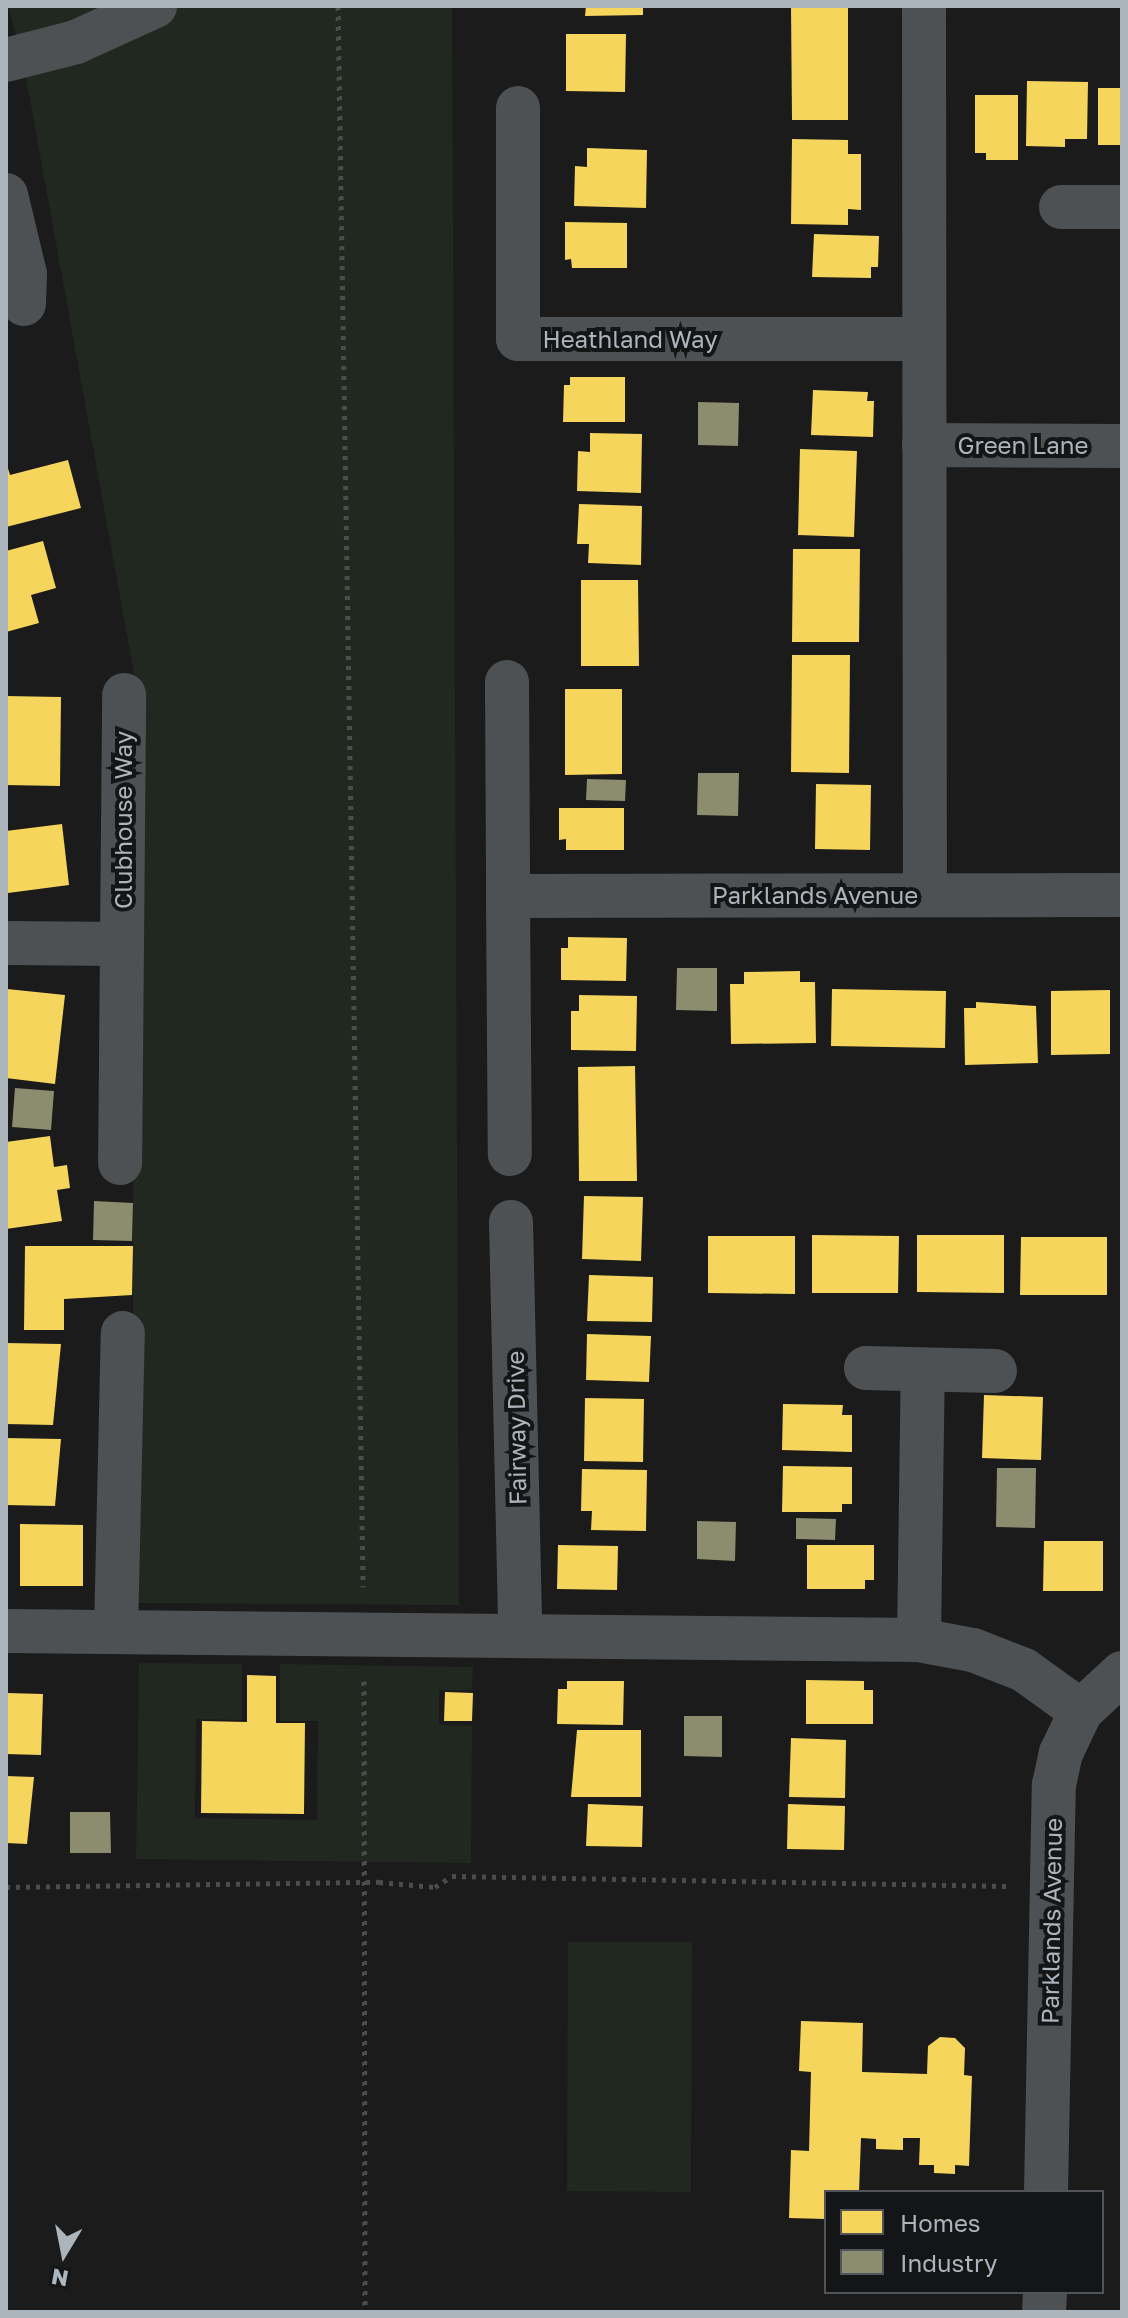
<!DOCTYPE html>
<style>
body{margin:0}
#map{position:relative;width:1128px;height:2318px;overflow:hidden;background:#1b1b1b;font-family:"Golos Text",sans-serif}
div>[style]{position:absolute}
.green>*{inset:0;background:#212820}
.homes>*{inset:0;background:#f6d55c}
.industry>*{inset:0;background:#8c8c6e}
.path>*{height:5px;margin-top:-2.5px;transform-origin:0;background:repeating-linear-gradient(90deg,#4b4c4e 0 4px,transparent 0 10px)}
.minor>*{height:44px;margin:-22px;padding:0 22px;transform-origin:22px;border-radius:22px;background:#4e5154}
span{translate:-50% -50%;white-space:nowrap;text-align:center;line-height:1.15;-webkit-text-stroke:8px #141517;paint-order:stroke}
.street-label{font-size:24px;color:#acb4bc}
.frame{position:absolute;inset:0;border:8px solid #acb4bc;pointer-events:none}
.legend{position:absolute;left:824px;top:2190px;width:280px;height:104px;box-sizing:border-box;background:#141517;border:2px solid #515559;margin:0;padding:10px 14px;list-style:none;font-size:24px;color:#acb4bc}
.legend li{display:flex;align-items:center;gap:16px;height:40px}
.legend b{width:40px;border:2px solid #515559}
.north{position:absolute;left:24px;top:2214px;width:80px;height:80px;-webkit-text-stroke:6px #141517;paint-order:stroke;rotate:190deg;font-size:22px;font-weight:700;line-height:32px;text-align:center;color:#acb4bc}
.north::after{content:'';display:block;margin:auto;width:28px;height:36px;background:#acb4bc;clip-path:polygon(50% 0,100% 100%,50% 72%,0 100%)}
</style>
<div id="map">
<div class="green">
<i style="clip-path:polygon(8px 6px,115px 6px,17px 40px)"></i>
<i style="clip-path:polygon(167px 6px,452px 6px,459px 1605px,132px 1603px,135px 679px,24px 67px)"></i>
<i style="clip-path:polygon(139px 1663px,242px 1664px,242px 1720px,196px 1719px,195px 1818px,317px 1820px,318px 1721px,280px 1721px,280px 1664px,473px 1667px,472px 1690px,439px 1690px,439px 1725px,472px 1726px,471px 1863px,136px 1859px)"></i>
<i style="clip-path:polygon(568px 1942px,692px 1942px,691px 2192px,567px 2191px)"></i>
</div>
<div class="homes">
<i style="clip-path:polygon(586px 6px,643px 6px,643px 15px,585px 16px)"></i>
<i style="clip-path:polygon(791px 6px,848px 6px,848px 120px,792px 120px)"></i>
<i style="clip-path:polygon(566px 34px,626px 34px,625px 92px,566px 91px)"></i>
<i style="clip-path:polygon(1027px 81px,1088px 82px,1087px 139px,1065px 139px,1065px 147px,1026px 146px)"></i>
<i style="clip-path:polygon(1098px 88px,1122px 88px,1122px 145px,1098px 145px)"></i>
<i style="clip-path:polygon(975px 95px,1018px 95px,1018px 160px,986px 160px,986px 153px,975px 153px)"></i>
<i style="clip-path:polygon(792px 139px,848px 140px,848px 154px,861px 154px,861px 210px,848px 209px,848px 225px,791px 224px)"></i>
<i style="clip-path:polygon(587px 148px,647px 150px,646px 208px,574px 206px,575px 166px,587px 167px)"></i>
<i style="clip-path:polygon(565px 222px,627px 223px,627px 268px,572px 268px,571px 259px,565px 260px)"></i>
<i style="clip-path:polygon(814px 234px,879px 236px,878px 267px,871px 267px,871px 278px,812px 277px)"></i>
<i style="clip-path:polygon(570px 377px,625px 377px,625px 422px,563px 422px,564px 385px,570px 385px)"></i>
<i style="clip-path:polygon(813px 390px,868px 392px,867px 401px,874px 401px,873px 437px,811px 435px)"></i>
<i style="clip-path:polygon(590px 433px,642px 434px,641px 493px,577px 491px,578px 451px,590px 452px)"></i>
<i style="clip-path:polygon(800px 449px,857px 451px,854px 537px,798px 535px)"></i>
<i style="clip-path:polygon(68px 460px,81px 508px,6px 527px,6px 462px,10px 475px)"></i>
<i style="clip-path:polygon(579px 504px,642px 506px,641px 565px,588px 563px,589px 544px,577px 544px)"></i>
<i style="clip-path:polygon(43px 541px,56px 588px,31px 595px,39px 623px,6px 632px,6px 551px)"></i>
<i style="clip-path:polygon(793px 549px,860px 549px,859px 642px,792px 642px)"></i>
<i style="clip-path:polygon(581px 580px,638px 580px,639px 666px,581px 666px)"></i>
<i style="clip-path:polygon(792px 655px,850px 655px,849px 773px,791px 772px)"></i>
<i style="clip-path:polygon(565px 689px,622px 689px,622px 774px,565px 775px)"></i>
<i style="clip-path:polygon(6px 696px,61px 697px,60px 786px,6px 785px)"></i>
<i style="clip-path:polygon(816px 784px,871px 785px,870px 850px,815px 849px)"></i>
<i style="clip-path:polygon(559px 808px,624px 808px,624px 850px,566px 850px,566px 839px,559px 840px)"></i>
<i style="clip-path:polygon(62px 824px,69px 885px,8px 893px,6px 831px)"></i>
<i style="clip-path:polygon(568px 937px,627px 938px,626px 981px,561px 980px,561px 948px,568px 948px)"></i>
<i style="clip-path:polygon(800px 971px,800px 982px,815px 982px,816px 1043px,731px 1044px,730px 984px,744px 984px,744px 972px)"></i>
<i style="clip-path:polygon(7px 989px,65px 995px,55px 1084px,6px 1078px)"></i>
<i style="clip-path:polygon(832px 989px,946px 991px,945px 1048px,831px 1046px)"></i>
<i style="clip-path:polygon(1110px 990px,1110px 1054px,1051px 1055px,1051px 991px)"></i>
<i style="clip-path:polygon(579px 995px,637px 996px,636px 1051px,571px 1050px,571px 1011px,579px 1011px)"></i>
<i style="clip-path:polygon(976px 1002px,1036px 1006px,1038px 1063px,965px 1065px,964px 1008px,976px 1008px)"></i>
<i style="clip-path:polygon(635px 1066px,637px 1181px,579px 1181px,578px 1067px)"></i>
<i style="clip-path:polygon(50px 1136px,54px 1167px,67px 1165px,70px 1188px,57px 1190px,62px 1221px,6px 1229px,6px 1142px)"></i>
<i style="clip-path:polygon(584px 1196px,643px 1197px,641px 1261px,582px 1259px)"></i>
<i style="clip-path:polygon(812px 1235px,899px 1236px,898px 1293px,812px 1293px)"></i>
<i style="clip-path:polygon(917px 1235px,1004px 1235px,1004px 1293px,917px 1292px)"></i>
<i style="clip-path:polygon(708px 1236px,795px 1236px,795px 1294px,708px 1293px)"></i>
<i style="clip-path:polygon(1021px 1237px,1107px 1237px,1107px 1295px,1020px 1295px)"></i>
<i style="clip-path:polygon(25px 1246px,133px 1246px,132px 1295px,64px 1299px,64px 1330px,24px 1330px)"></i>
<i style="clip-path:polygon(589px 1275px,653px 1277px,652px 1322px,587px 1321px)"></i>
<i style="clip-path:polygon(587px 1334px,651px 1336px,649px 1382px,586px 1380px)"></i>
<i style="clip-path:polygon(6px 1343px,61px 1344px,53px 1425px,6px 1424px)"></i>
<i style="clip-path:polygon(984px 1395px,1043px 1397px,1041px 1460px,982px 1458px)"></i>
<i style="clip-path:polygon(585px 1398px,644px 1399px,643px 1462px,584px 1461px)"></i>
<i style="clip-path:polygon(783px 1404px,843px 1405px,842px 1415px,852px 1415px,852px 1452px,782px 1450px)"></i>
<i style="clip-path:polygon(6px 1438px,61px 1439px,55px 1506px,6px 1505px)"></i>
<i style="clip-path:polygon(783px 1466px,852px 1467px,852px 1504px,842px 1504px,842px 1512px,782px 1512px)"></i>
<i style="clip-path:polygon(582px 1469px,647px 1470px,646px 1531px,591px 1530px,592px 1511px,581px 1511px)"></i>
<i style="clip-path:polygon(20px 1524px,83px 1525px,83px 1586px,20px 1586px)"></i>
<i style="clip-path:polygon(1044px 1541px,1103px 1541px,1103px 1591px,1043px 1591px)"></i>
<i style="clip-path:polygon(558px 1545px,618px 1546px,617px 1590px,557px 1589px)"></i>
<i style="clip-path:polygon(807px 1545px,874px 1545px,874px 1580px,865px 1580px,865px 1589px,807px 1589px)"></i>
<i style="clip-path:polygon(247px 1675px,276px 1676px,276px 1723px,305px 1723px,304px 1814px,201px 1813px,202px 1721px,247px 1722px)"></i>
<i style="clip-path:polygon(806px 1680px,864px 1681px,864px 1690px,873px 1690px,873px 1724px,806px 1724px)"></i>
<i style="clip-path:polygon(567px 1681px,624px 1681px,623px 1725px,557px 1724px,558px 1689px,567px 1689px)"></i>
<i style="clip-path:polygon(445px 1692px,473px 1693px,472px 1721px,444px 1721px)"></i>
<i style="clip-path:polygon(6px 1693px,43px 1694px,41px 1755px,6px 1754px)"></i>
<i style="clip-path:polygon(577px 1730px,641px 1730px,641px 1797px,571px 1797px)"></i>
<i style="clip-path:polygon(791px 1738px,846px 1740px,845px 1798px,789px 1797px)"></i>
<i style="clip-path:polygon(6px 1776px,34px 1777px,27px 1844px,6px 1843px)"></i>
<i style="clip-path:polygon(588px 1804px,643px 1806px,642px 1847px,586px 1846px)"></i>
<i style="clip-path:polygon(788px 1804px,845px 1806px,844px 1850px,787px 1849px)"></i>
<i style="clip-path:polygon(801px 2021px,863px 2023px,862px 2072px,927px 2074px,928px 2046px,940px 2037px,955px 2038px,965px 2048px,964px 2075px,972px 2076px,969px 2166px,955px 2165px,955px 2174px,934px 2173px,934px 2165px,919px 2165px,920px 2138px,903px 2138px,903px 2150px,876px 2149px,876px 2139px,861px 2138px,859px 2192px,826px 2192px,826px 2219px,789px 2218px,791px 2150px,809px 2151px,811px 2072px,799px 2071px)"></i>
</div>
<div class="industry">
<i style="clip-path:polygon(698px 402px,739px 403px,738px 446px,698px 445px)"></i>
<i style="clip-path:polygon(698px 773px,739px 773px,738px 816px,697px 815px)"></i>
<i style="clip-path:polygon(587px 779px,626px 780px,625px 801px,586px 800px)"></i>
<i style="clip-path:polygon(677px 968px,717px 968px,717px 1011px,676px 1010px)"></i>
<i style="clip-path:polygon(15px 1088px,54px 1091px,51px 1130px,12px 1127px)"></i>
<i style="clip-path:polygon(94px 1201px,133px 1203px,132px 1241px,93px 1240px)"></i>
<i style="clip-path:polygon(997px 1468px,1036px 1468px,1035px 1528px,996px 1527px)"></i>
<i style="clip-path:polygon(796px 1518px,836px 1519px,835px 1540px,796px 1539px)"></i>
<i style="clip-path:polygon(697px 1521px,736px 1522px,735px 1561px,697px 1559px)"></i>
<i style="clip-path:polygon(684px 1716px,722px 1716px,722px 1757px,684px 1756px)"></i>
<i style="clip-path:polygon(70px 1812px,110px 1812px,111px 1853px,70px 1853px)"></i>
</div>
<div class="path">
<i style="left:338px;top:6px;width:1581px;rotate:89.09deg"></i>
<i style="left:364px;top:1681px;width:631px;rotate:89.91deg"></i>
<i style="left:6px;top:1887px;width:373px;rotate:-0.8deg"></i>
<i style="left:379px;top:1882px;width:56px;rotate:5.1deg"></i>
<i style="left:435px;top:1887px;width:20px;rotate:-33deg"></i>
<i style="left:452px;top:1876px;width:554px;rotate:1.03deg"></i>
</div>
<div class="minor">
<i style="left:924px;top:6px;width:888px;rotate:89.94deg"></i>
<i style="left:6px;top:60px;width:72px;rotate:-14.4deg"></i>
<i style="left:76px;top:42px;width:87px;rotate:-24.5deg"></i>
<i style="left:518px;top:108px;width:231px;rotate:90deg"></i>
<i style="left:518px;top:339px;width:406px"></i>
<i style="left:6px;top:195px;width:81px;rotate:76.5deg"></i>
<i style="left:25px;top:274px;width:30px;rotate:92deg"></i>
<i style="left:1061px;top:207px;width:61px"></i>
<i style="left:924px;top:445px;width:198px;rotate:0.3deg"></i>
<i style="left:507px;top:682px;width:214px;rotate:89.7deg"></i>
<i style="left:508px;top:896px;width:614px;rotate:-0.09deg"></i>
<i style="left:508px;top:896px;width:258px;rotate:89.6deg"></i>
<i style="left:6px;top:943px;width:116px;rotate:0.5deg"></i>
<i style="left:122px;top:944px;width:219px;rotate:90.5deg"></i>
<i style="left:122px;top:944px;width:249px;rotate:-89.5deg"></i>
<i style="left:511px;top:1222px;width:412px;rotate:88.7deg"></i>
<i style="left:866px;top:1368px;width:129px;rotate:1.3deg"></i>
<i style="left:6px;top:1631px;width:913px;rotate:0.56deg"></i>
<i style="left:919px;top:1640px;width:55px;rotate:10.5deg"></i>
<i style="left:973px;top:1650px;width:55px;rotate:21.4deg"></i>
<i style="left:1024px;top:1670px;width:70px;rotate:35.7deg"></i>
<i style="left:116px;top:1632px;width:299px;rotate:-88.7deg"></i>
<i style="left:919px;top:1640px;width:270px;rotate:-89.2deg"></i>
<i style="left:1046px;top:2192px;width:407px;rotate:-88.9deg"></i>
<i style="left:1054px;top:1785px;width:33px;rotate:-78deg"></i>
<i style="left:1061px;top:1753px;width:47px;rotate:-64.5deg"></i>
<i style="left:1081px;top:1711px;width:56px;rotate:-42.8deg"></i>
<i style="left:1044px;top:2312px;width:20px;rotate:-87deg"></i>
</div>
<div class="street-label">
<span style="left:630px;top:339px">Heathland Way</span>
<span style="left:1023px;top:445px">Green Lane</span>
<span style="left:123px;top:820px;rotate:-90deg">Clubhouse Way</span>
<span style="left:815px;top:895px">Parklands Avenue</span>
<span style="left:516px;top:1428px;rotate:-91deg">Fairway Drive</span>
<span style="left:1051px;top:1921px;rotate:-89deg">Parklands Avenue</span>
</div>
<div class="frame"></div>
<ul class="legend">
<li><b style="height:22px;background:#f6d55c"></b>Homes</li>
<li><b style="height:22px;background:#8c8c6e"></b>Industry</li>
</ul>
<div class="north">N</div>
</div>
